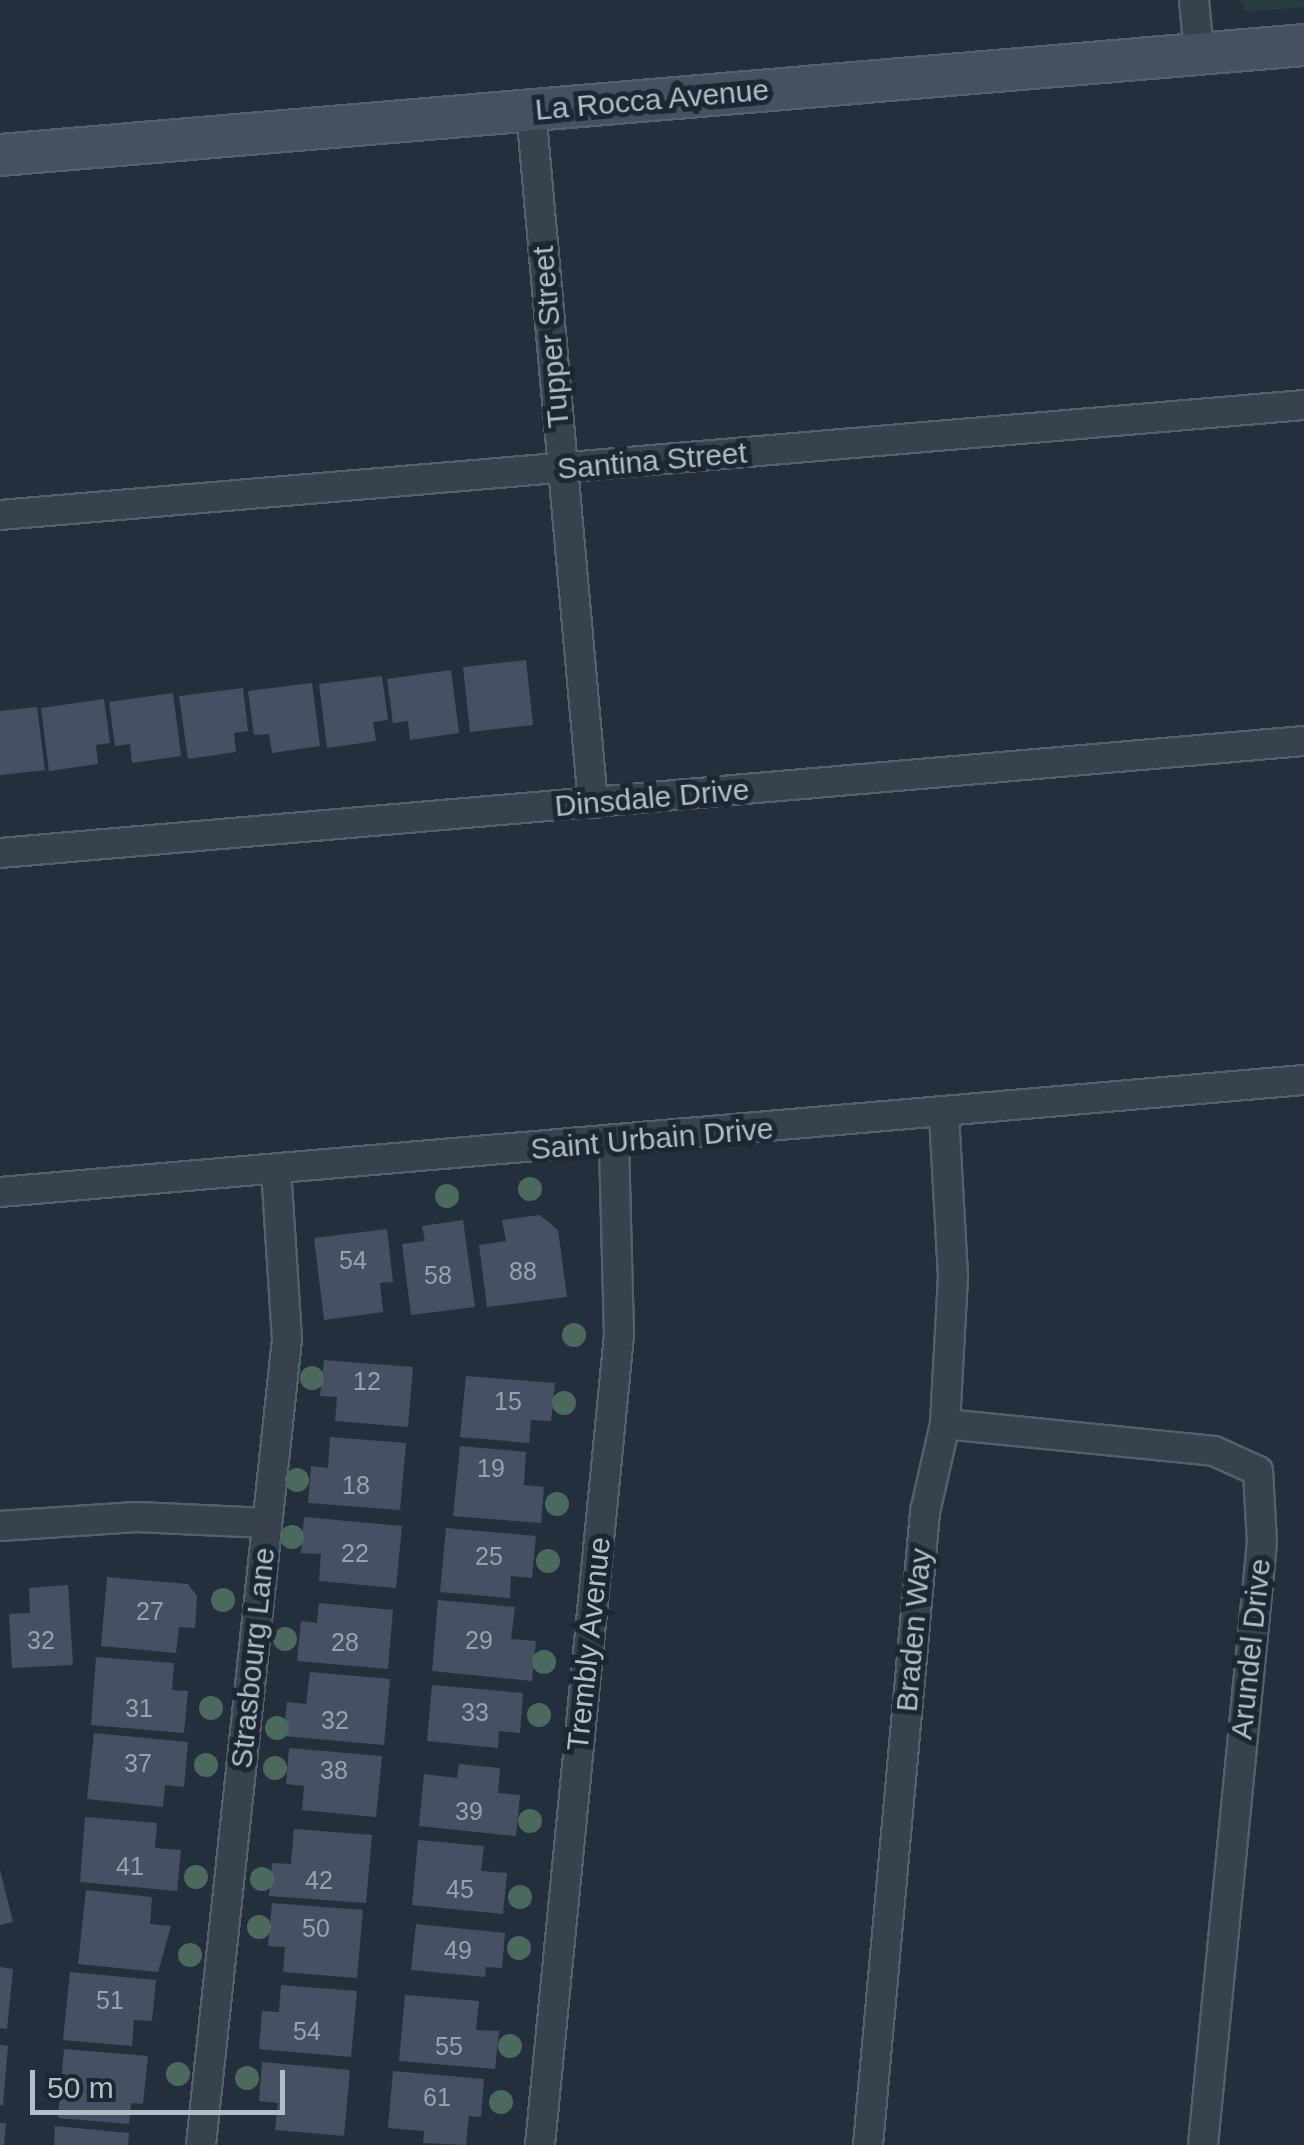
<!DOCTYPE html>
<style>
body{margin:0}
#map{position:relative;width:1304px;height:2145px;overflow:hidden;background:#242f3e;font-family:Arial,sans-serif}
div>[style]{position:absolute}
.green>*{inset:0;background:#263c3f}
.building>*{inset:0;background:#455162}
.roads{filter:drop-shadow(2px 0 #565f6c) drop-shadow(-2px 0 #565f6c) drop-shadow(0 2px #565f6c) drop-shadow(0 -2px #565f6c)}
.street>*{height:28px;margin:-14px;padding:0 14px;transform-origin:14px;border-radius:14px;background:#38414e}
.secondary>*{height:40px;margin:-20px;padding:0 20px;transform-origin:20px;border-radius:20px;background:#465061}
.trees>*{width:24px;height:24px;margin:-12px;border-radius:50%;background:#4b6a5d}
span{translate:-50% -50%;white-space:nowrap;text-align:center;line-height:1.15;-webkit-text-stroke:10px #1d2633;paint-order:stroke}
.number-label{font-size:25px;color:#98a1af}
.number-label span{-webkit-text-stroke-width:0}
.street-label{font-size:30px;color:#b4bcc9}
.scale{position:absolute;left:30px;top:2070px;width:255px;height:45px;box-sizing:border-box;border:5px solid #b4bcc9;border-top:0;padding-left:12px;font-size:30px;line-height:35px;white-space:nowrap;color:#b4bcc9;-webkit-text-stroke:8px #1d2633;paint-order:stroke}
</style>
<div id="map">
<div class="green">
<i style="clip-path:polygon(1239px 0,1304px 0,1304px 7px,1247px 12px)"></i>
</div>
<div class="building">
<i style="clip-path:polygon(526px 660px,533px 725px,470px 732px,463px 667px)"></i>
<i style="clip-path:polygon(451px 670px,459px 733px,410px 740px,408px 721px,393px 723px,387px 679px)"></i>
<i style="clip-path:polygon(382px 676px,388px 720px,373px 722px,376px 741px,327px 748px,319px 684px)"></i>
<i style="clip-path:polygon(312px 683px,320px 746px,272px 753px,269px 734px,254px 735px,248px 691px)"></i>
<i style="clip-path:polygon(243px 688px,248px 731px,234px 733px,236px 752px,188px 759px,179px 696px)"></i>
<i style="clip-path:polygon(173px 693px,181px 756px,132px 763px,130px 744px,115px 746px,109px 702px)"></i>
<i style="clip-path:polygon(104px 699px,110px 743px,96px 745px,98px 764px,49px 771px,41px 708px)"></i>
<i style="clip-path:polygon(37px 707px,45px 770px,0 775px,0 711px)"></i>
<i style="clip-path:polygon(540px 1215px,558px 1230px,567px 1297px,487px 1307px,479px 1245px,506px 1241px,502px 1220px)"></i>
<i style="clip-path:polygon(463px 1220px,475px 1307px,411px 1315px,402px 1244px,425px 1241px,422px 1226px)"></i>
<i style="clip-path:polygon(387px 1229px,393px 1282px,380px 1283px,383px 1312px,324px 1320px,314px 1238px)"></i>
<i style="clip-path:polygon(324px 1360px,413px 1367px,408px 1427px,335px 1421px,337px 1397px,320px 1396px)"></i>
<i style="clip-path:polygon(466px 1376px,555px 1383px,551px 1421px,531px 1420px,529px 1443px,460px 1437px)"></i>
<i style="clip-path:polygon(330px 1437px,406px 1443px,400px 1510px,308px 1503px,311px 1466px,328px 1468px)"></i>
<i style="clip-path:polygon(460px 1446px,526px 1452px,524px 1485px,544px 1487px,541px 1523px,453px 1516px)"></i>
<i style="clip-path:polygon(304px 1517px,402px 1526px,396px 1588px,319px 1581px,321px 1554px,301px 1553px)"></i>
<i style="clip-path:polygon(446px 1528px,536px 1536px,532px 1578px,511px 1576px,510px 1598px,440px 1592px)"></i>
<i style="clip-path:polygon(107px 1577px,188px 1584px,197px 1596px,195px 1628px,179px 1627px,176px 1653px,101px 1646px)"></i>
<i style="clip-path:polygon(68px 1585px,73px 1665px,12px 1668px,9px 1614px,30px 1613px,29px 1588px)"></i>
<i style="clip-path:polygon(438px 1600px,515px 1607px,511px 1639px,536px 1641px,532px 1681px,432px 1671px)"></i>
<i style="clip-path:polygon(319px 1603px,393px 1610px,388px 1669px,297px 1661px,301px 1621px,317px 1623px)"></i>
<i style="clip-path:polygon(96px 1657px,174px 1663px,172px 1690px,188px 1691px,184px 1733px,91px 1725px)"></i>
<i style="clip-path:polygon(310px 1672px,390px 1679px,384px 1745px,283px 1736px,287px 1702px,306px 1704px)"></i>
<i style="clip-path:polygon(432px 1685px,523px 1693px,520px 1733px,499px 1731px,498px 1748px,427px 1741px)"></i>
<i style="clip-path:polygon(94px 1733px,188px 1742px,184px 1787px,165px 1785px,163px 1807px,87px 1799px)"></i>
<i style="clip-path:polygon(289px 1748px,382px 1756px,376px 1817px,302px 1810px,304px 1786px,286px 1784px)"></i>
<i style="clip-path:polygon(459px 1764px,500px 1768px,498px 1793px,520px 1795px,516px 1836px,419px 1826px,424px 1774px,457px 1778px)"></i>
<i style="clip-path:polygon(85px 1817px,157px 1823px,155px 1848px,181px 1850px,177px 1891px,80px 1882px)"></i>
<i style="clip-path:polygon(294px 1829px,372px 1835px,366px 1903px,269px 1896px,272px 1863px,291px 1864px)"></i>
<i style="clip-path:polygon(418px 1840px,484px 1846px,481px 1871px,507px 1873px,503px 1914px,412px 1905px)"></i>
<i style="clip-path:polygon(0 1870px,13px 1922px,0 1925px)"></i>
<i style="clip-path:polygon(86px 1890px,152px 1897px,150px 1924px,171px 1926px,158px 1972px,78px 1964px)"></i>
<i style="clip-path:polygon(272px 1903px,363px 1910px,357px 1978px,283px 1972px,285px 1947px,268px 1946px)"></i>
<i style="clip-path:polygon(416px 1924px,505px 1933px,502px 1968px,486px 1967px,485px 1977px,411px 1970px)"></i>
<i style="clip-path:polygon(0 1967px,13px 1969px,7px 2029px,0 2028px)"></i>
<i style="clip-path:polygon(70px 1972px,156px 1980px,152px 2021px,134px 2020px,132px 2046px,63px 2040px)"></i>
<i style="clip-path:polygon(281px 1985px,357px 1991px,351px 2057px,259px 2049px,262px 2011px,279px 2012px)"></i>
<i style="clip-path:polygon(405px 1995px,479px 2001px,476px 2030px,499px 2031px,495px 2069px,399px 2061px)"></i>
<i style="clip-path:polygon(0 2045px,8px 2046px,3px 2105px,0 2105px)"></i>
<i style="clip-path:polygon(64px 2049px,148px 2056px,143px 2104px,131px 2103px,129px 2124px,58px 2118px)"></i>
<i style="clip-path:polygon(262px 2062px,350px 2070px,344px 2136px,275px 2130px,278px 2103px,259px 2101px)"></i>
<i style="clip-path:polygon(393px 2071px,484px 2079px,481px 2117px,469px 2116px,466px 2145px,423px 2143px,424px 2131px,388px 2128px)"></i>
<i style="clip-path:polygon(0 2123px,6px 2123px,4px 2145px,0 2145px)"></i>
<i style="clip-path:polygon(55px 2126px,129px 2133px,128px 2145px,54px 2145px)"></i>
</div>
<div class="roads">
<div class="street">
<i style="left:1194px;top:0;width:53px;rotate:84.6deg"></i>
<i style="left:531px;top:110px;width:696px;rotate:84.89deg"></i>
<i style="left:0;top:515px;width:1309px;rotate:-4.82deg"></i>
<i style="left:0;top:853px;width:1309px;rotate:-4.91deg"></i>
<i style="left:0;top:1192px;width:1309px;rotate:-4.91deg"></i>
<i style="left:945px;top:1424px;width:270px;rotate:5.7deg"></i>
<i style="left:1214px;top:1451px;width:48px;rotate:24.4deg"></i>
<i style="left:1258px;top:1471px;width:71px;rotate:86.8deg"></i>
<i style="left:1262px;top:1542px;width:606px;rotate:95.59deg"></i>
<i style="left:0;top:1526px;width:137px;rotate:-3.8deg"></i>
<i style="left:137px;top:1517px;width:130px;rotate:2.6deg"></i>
<i style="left:201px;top:2145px;width:811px;rotate:-83.91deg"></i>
<i style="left:287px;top:1339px;width:168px;rotate:-93.7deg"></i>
<i style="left:540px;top:2145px;width:814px;rotate:-84.43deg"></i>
<i style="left:619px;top:1335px;width:193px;rotate:-91.5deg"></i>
<i style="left:868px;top:2145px;width:636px;rotate:-84.85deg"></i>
<i style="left:925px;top:1512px;width:90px;rotate:-77.2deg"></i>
<i style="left:945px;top:1424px;width:148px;rotate:-86.9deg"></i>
<i style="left:953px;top:1276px;width:160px;rotate:-93.2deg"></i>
</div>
<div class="secondary">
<i style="left:0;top:155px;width:1309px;rotate:-4.82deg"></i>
</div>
</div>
<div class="trees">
<i style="left:530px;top:1189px"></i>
<i style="left:447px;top:1196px"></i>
<i style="left:574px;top:1335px"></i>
<i style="left:312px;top:1378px"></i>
<i style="left:564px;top:1403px"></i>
<i style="left:297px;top:1480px"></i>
<i style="left:557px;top:1504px"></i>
<i style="left:292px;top:1537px"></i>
<i style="left:548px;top:1561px"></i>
<i style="left:223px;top:1600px"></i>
<i style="left:285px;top:1639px"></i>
<i style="left:544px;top:1662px"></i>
<i style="left:211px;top:1708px"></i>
<i style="left:539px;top:1715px"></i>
<i style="left:277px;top:1728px"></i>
<i style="left:206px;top:1765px"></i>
<i style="left:275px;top:1768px"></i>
<i style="left:530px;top:1821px"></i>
<i style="left:196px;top:1877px"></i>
<i style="left:262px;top:1879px"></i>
<i style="left:520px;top:1897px"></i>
<i style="left:259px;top:1927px"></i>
<i style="left:519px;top:1948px"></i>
<i style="left:190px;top:1955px"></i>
<i style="left:510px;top:2046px"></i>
<i style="left:178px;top:2074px"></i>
<i style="left:247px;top:2078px"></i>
<i style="left:501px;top:2102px"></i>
</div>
<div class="number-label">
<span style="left:353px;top:1260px">54</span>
<span style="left:523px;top:1271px">88</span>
<span style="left:438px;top:1275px">58</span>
<span style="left:367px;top:1381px">12</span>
<span style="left:508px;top:1401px">15</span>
<span style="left:491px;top:1468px">19</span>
<span style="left:356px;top:1485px">18</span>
<span style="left:355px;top:1553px">22</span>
<span style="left:489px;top:1556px">25</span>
<span style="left:150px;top:1611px">27</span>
<span style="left:41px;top:1640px">32</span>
<span style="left:479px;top:1640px">29</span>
<span style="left:345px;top:1642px">28</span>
<span style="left:139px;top:1708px">31</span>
<span style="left:475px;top:1712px">33</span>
<span style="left:335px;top:1720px">32</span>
<span style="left:138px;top:1763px">37</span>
<span style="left:334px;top:1770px">38</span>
<span style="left:469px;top:1811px">39</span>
<span style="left:130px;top:1866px">41</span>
<span style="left:319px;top:1880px">42</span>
<span style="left:460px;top:1889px">45</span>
<span style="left:316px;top:1928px">50</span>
<span style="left:458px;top:1950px">49</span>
<span style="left:110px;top:2000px">51</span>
<span style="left:307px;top:2031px">54</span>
<span style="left:449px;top:2046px">55</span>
<span style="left:437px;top:2097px">61</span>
</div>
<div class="street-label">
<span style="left:652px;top:100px;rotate:-5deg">La Rocca Avenue</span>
<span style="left:551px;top:337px;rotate:-95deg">Tupper Street</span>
<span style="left:652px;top:461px;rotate:-5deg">Santina Street</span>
<span style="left:652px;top:798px;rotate:-5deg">Dinsdale Drive</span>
<span style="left:652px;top:1139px;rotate:-5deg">Saint Urbain Drive</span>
<span style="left:914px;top:1630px;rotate:-85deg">Braden Way</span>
<span style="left:589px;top:1644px;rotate:-84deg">Trembly Avenue</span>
<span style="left:1251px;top:1649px;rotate:-84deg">Arundel Drive</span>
<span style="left:253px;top:1658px;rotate:-84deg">Strasbourg Lane</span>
</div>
<div class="scale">50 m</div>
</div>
